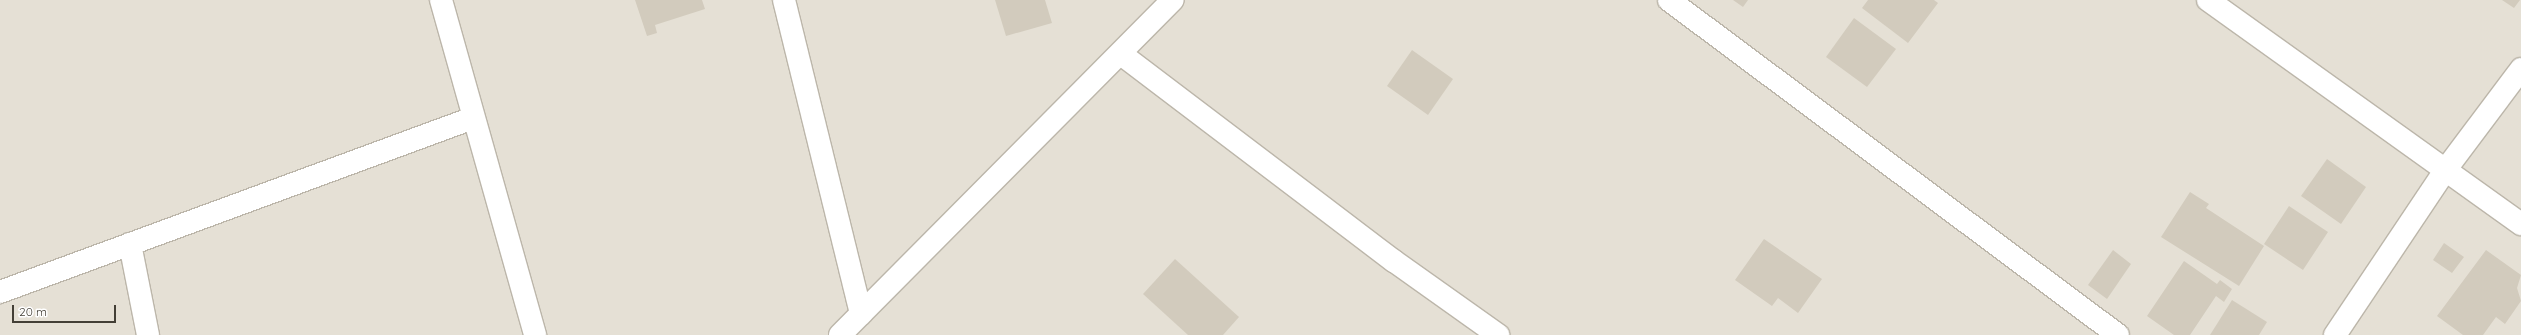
<!DOCTYPE html>
<style>
body{margin:0}
#map{position:relative;width:2521px;height:335px;overflow:hidden;background:#f1eee6;font-family:Quicksand,sans-serif}
div>[style]{position:absolute}
.residential>*{inset:0;background:#e5e0d5}
.building>*{inset:0;background:#d2cbbd}
.roads{filter:drop-shadow(1px 0 #bcb6aa) drop-shadow(-1px 0 #bcb6aa) drop-shadow(0 1px #bcb6aa) drop-shadow(0 -1px #bcb6aa)}
.minor>*{height:22px;margin:-11px;padding:0 11px;transform-origin:11px;border-radius:11px;background:#fff}
span{translate:-50% -50%;white-space:nowrap;text-align:center;line-height:1.15;-webkit-text-stroke:4px #fff;paint-order:stroke}
.scale{position:absolute;left:12px;top:305px;width:104px;height:18px;box-sizing:border-box;border:2px solid #433f36;border-top:0;padding-left:5px;font-size:12px;line-height:14px;white-space:nowrap;color:#433f36;-webkit-text-stroke:3px #fff;paint-order:stroke}
</style>
<div id="map">
<div class="residential">
<i style="clip-path:polygon(0 0,2521px 0,2521px 335px,0 335px)"></i>
</div>
<div class="building">
<i style="clip-path:polygon(635px 0,702px 0,705px 9px,655px 25px,657px 33px,647px 36px)"></i>
<i style="clip-path:polygon(995px 0,1045px 0,1052px 23px,1006px 36px)"></i>
<i style="clip-path:polygon(1733px 0,1748px 0,1743px 7px)"></i>
<i style="clip-path:polygon(1868px 0,1934px 0,1938px 3px,1908px 43px,1862px 8px)"></i>
<i style="clip-path:polygon(2502px 0,2520px 0,2514px 8px)"></i>
<i style="clip-path:polygon(1854px 18px,1896px 49px,1867px 87px,1826px 57px)"></i>
<i style="clip-path:polygon(1412px 50px,1453px 79px,1428px 115px,1387px 86px)"></i>
<i style="clip-path:polygon(2327px 159px,2366px 187px,2341px 224px,2301px 196px)"></i>
<i style="clip-path:polygon(2190px 192px,2209px 204px,2206px 208px,2264px 246px,2239px 286px,2161px 237px)"></i>
<i style="clip-path:polygon(2289px 206px,2328px 232px,2303px 270px,2264px 244px)"></i>
<i style="clip-path:polygon(1764px 239px,1822px 279px,1798px 313px,1778px 298px,1772px 306px,1735px 280px)"></i>
<i style="clip-path:polygon(2444px 243px,2464px 257px,2452px 273px,2433px 260px)"></i>
<i style="clip-path:polygon(2113px 250px,2131px 264px,2107px 299px,2088px 285px)"></i>
<i style="clip-path:polygon(2486px 250px,2521px 275px,2517px 288px,2521px 301px,2505px 324px,2496px 317px,2483px 335px,2463px 335px,2437px 316px)"></i>
<i style="clip-path:polygon(1175px 259px,1239px 317px,1223px 335px,1188px 335px,1143px 294px)"></i>
<i style="clip-path:polygon(2184px 261px,2217px 284px,2220px 280px,2232px 289px,2224px 302px,2216px 296px,2190px 335px,2174px 335px,2147px 316px)"></i>
<i style="clip-path:polygon(2232px 300px,2267px 322px,2259px 335px,2210px 335px)"></i>
</div>
<div class="roads">
<div class="minor">
<i style="left:441px;top:0;width:348px;rotate:74.3deg"></i>
<i style="left:784px;top:0;width:323px;rotate:76.2deg"></i>
<i style="left:1669px;top:0;width:560px;rotate:36.73deg"></i>
<i style="left:2208px;top:0;width:385px;rotate:35.6deg"></i>
<i style="left:1121px;top:54px;width:343px;rotate:37.2deg"></i>
<i style="left:1394px;top:261px;width:128px;rotate:35.4deg"></i>
<i style="left:130px;top:244px;width:93px;rotate:78.8deg"></i>
<i style="left:0;top:292px;width:504px;rotate:-20.2deg"></i>
<i style="left:840px;top:335px;width:472px;rotate:-45.2deg"></i>
<i style="left:2335px;top:335px;width:200px;rotate:-56.2deg"></i>
<i style="left:2446px;top:169px;width:125px;rotate:-53.1deg"></i>
</div>
</div>
<div class="scale">20 m</div>
</div>
